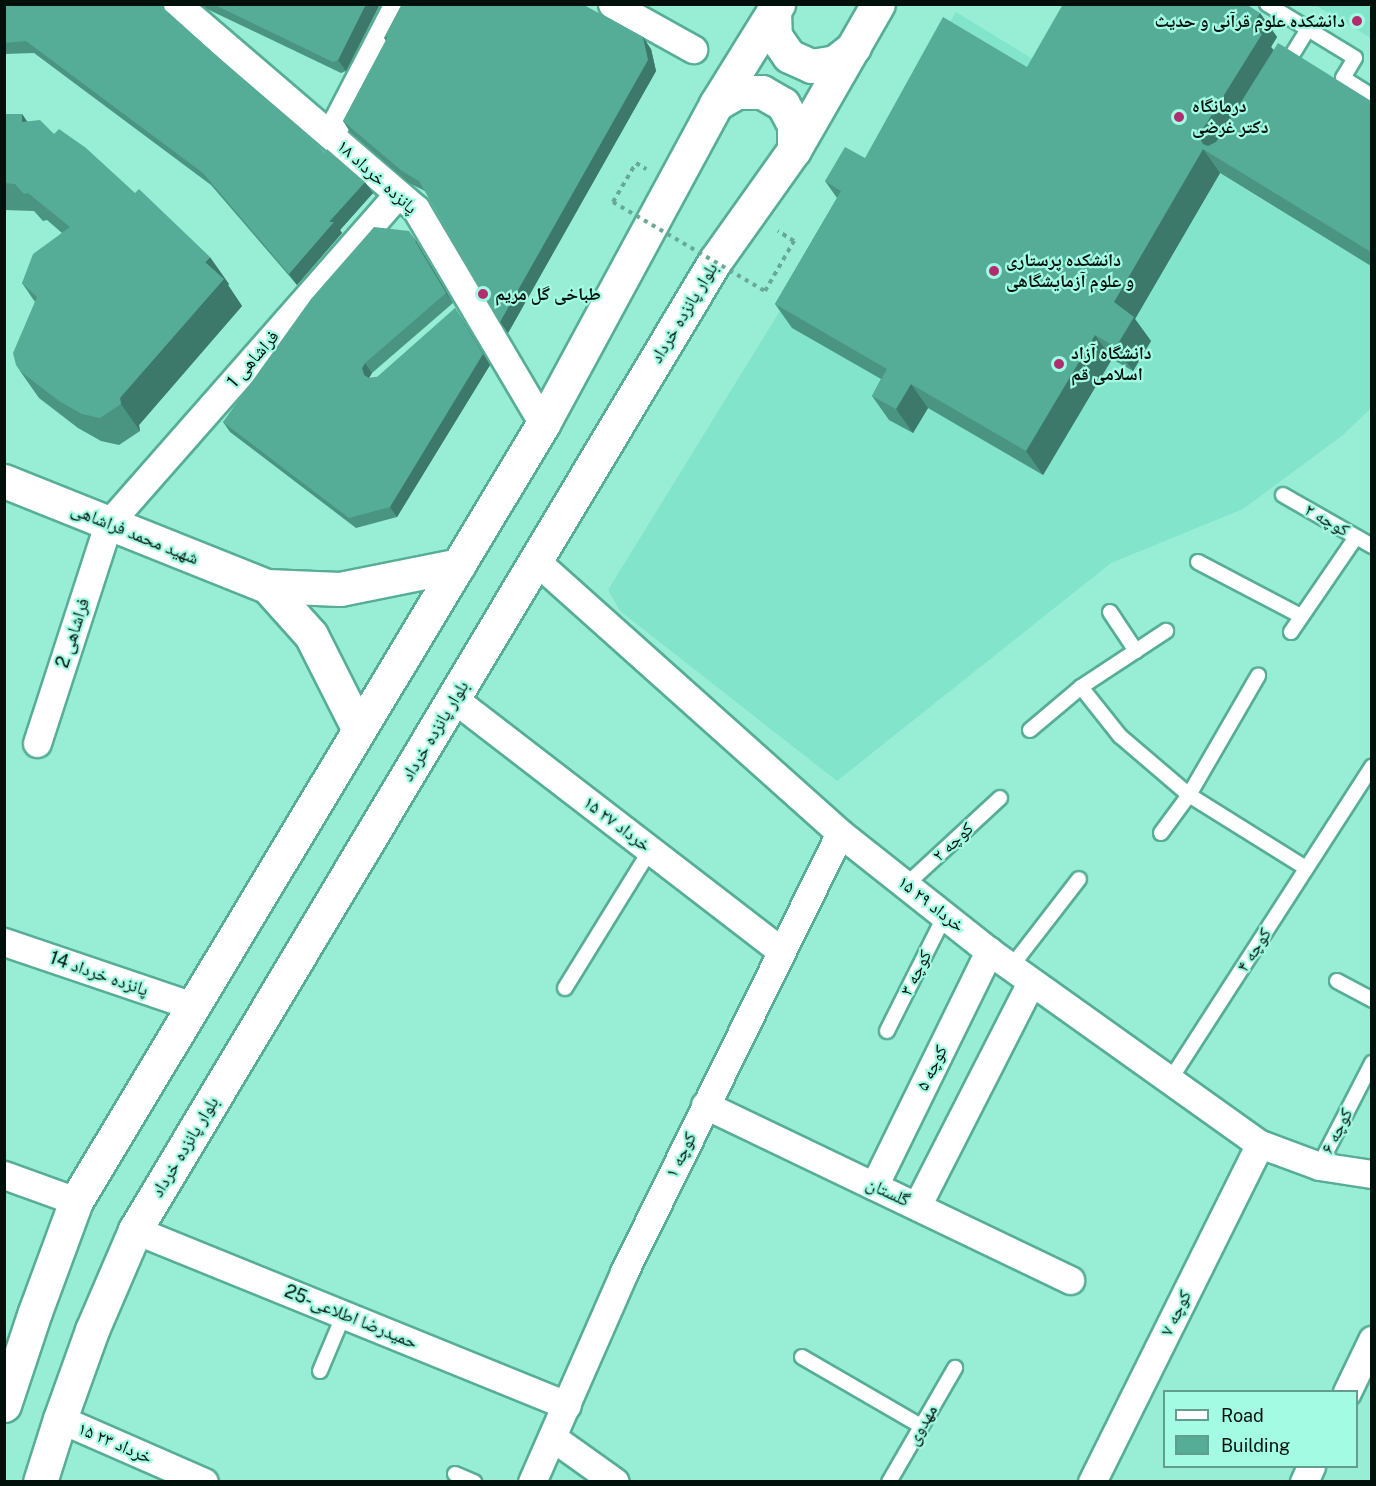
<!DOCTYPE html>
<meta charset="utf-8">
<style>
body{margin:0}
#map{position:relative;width:1376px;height:1486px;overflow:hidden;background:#97eed5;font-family:"Public Sans","Noto Naskh Arabic",sans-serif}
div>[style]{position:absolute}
.built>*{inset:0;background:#82e4ca}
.path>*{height:4px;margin-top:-2px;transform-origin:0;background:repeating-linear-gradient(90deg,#68a996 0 4.5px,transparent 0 9px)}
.roads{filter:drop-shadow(2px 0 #57ad97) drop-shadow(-2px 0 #57ad97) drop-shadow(0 2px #57ad97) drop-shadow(0 -2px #57ad97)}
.lane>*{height:14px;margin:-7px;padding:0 7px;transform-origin:7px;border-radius:7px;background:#fff}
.street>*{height:27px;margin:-13.5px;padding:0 13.5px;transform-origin:13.5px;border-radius:13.5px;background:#fff}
.secondary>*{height:33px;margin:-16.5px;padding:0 16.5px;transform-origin:16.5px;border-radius:16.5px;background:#fff}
.primary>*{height:33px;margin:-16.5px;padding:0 16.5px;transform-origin:16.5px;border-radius:16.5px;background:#fff}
.path-bridge>*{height:4px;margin-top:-2px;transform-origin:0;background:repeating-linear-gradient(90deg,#68a996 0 4.5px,transparent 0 9px)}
.wall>*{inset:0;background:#4a9582}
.shaded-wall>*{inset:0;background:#3c796a}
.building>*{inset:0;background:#56ad97}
.dots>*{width:16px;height:16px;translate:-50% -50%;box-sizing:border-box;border:3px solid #a4fbe3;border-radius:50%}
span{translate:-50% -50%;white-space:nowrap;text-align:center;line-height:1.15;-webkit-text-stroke:4.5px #a4fbe3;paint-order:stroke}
.poi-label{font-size:18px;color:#00110b;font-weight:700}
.right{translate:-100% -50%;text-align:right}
.left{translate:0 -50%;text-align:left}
.street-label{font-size:18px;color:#00110b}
.frame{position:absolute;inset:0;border:6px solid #00110b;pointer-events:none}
.legend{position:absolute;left:1163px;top:1390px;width:195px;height:78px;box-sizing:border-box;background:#a4fbe3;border:2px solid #629d8d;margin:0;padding:8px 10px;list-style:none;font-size:18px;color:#00110b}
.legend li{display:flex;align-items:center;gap:12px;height:30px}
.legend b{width:30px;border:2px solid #629d8d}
</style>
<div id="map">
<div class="built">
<i style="clip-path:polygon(1315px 5px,1371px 5px,1371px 38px)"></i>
<i style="clip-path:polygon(956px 12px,1371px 266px,1371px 408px,1343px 435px,1243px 509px,1111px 563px,837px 781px,620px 611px,608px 590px,775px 319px)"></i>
</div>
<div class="path">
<i style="left:613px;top:202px;width:45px;rotate:-59.5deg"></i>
<i style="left:636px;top:163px;width:12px;rotate:31deg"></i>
<i style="left:765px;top:291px;width:58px;rotate:-59.9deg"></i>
<i style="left:794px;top:241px;width:19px;rotate:-148deg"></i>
</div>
<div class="roads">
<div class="lane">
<i style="left:1267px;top:4px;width:103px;rotate:31.5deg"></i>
<i style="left:1355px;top:58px;width:23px;rotate:121deg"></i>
<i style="left:1343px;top:78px;width:34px;rotate:32deg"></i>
<i style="left:1284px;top:68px;width:46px;rotate:-58.4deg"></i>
<i style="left:1283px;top:495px;width:103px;rotate:29.8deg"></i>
<i style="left:1198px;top:562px;width:116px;rotate:27.7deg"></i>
<i style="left:1110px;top:612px;width:47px;rotate:56.3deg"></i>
<i style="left:1291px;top:632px;width:115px;rotate:-55.6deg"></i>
<i style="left:1081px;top:687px;width:102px;rotate:-33.4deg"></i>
<i style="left:1030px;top:730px;width:67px;rotate:-40.1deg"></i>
<i style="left:1081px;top:687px;width:63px;rotate:51.5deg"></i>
<i style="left:1120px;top:736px;width:91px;rotate:40.5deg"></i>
<i style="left:1189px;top:795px;width:138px;rotate:32deg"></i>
<i style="left:1161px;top:833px;width:47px;rotate:-53.6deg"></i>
<i style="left:1189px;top:795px;width:138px;rotate:-59.9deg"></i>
<i style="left:906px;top:885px;width:128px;rotate:-42.8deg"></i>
<i style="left:1011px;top:967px;width:111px;rotate:-52.3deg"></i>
<i style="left:1337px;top:981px;width:40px;rotate:28deg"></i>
<i style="left:565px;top:988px;width:163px;rotate:-58.3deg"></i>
<i style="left:887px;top:1031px;width:130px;rotate:-63.4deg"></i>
<i style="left:1170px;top:1080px;width:373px;rotate:-57.2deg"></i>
<i style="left:1319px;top:1166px;width:116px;rotate:-62.8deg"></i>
<i style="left:802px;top:1357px;width:138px;rotate:30.1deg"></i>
<i style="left:320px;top:1371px;width:62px;rotate:-67.2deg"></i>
<i style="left:455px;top:1474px;width:21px;rotate:23deg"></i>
<i style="left:889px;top:1482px;width:132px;rotate:-59.9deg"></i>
</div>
<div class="street">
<i style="left:177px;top:4px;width:315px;rotate:40.6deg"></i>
<i style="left:416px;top:209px;width:250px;rotate:59.4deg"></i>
<i style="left:612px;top:4px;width:93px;rotate:29.1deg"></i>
<i style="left:330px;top:135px;width:148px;rotate:-62.6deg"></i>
<i style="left:536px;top:561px;width:408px;rotate:41.8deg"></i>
<i style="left:840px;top:833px;width:190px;rotate:38.4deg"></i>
<i style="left:989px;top:951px;width:333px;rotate:35.5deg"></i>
<i style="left:1260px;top:1144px;width:63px;rotate:20.4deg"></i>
<i style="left:1319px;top:1166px;width:54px;rotate:8.6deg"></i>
<i style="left:454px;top:699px;width:411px;rotate:37.6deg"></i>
<i style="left:37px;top:743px;width:230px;rotate:-72deg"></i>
<i style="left:108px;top:524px;width:439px;rotate:-48.7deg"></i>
<i style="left:4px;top:942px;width:200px;rotate:18.7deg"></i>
<i style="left:705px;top:1105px;width:405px;rotate:25.6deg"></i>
<i style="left:4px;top:1175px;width:77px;rotate:19.9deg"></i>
<i style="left:874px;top:1186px;width:262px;rotate:-63.9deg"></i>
<i style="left:917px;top:1206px;width:251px;rotate:-63deg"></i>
<i style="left:135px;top:1230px;width:466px;rotate:22.1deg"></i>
<i style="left:1347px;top:1392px;width:58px;rotate:-64.3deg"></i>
<i style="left:60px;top:1419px;width:157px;rotate:23.6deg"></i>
<i style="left:552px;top:1437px;width:77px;rotate:35.5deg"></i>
<i style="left:532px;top:1482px;width:229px;rotate:-66.3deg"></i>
<i style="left:624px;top:1272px;width:489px;rotate:-63.8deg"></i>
<i style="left:1092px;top:1482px;width:377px;rotate:-63.6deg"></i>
<i style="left:1304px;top:1482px;width:17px;rotate:-66deg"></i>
</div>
<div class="secondary">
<i style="left:4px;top:481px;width:283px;rotate:21.8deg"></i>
<i style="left:267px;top:586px;width:73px;rotate:2.4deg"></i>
<i style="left:340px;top:589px;width:121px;rotate:-11.4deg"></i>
<i style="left:267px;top:586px;width:66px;rotate:48.1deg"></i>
<i style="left:311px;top:635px;width:106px;rotate:63.2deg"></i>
</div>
<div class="primary">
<i style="left:774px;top:12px;width:24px;rotate:88deg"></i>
<i style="left:775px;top:36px;width:24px;rotate:55deg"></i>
<i style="left:789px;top:56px;width:24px;rotate:24deg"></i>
<i style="left:811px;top:66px;width:24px;rotate:-9deg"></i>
<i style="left:835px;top:62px;width:24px;rotate:-38deg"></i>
<i style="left:716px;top:104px;width:24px;rotate:-30deg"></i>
<i style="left:737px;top:92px;width:25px"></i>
<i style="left:762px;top:92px;width:24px;rotate:30deg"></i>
<i style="left:783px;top:104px;width:24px;rotate:62deg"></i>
<i style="left:794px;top:125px;width:25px;rotate:90deg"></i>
<i style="left:4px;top:1405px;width:98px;rotate:-71.6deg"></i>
<i style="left:35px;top:1312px;width:118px;rotate:-69.7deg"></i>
<i style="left:76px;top:1201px;width:907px;rotate:-58.99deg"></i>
<i style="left:543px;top:424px;width:364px;rotate:-61.6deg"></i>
<i style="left:716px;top:104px;width:118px;rotate:-58.2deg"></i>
<i style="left:40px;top:1482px;width:66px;rotate:-72.4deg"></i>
<i style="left:60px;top:1419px;width:95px;rotate:-70.2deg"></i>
<i style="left:92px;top:1330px;width:109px;rotate:-66.7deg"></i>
<i style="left:135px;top:1230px;width:1129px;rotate:-59.1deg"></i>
<i style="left:715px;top:261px;width:136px;rotate:-54.6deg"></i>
<i style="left:794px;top:150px;width:168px;rotate:-60.1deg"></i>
</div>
</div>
<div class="path-bridge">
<i style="left:613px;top:202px;width:176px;rotate:30.4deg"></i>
</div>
<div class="wall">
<i style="clip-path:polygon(4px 4px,163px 8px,325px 153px,373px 193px,340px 230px,342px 233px,297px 285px,211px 185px,34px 53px,4px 54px)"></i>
<i style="clip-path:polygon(202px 4px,380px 4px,346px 71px,341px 73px,207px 9px)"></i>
<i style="clip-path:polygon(402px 4px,651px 49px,656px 71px,508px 333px,425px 191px,409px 183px,350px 132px,343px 121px,386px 41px,384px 38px)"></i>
<i style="clip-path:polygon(1260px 13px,1277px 37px,1271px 47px,1274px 50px,1371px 101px,1371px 266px,1220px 173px,1135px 319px,1151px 341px,1133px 371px,1112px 359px,1043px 475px,928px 408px,913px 433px,889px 420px,872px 396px,881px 379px,792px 328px,775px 304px,837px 198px,825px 181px,1027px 67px)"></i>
<i style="clip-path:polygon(4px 114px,22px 114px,27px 122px,54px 134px,229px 284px,228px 285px,242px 306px,139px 425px,140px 431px,119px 445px,101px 441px,78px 428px,39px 398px,20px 371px,35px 302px,22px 283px,62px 233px,47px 220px,43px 221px,34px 211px,4px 210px)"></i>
<i style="clip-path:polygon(416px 241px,453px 303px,372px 373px,369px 378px,377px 377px,462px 319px,490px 365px,397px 517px,356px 528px,230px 432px,223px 422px)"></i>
</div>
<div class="shaded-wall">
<i style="clip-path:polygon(366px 4px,380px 4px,346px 71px,338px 60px)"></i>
<i style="clip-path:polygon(1260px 13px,1277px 37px,1271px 47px,1279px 58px,1217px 156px,1203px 144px,1199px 137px,1201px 132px,1251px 27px)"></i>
<i style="clip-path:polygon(643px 37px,651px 49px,656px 71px,508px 333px,500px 322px)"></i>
<i style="clip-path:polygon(22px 114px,41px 141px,22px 122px)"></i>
<i style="clip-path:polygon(1203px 149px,1220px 173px,1135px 319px,1151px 341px,1133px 371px,1116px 347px,1114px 302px)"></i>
<i style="clip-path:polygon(365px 182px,373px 193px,340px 230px,342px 233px,297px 285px,289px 274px,329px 222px)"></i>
<i style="clip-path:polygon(409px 231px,416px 241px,453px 303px,446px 293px)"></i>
<i style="clip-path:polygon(210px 257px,229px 284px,228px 285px,242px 306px,139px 425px,140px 431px,121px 404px,120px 398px,205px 262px)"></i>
<i style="clip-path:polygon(455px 308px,462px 319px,490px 365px,397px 517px,390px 507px)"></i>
<i style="clip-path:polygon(1095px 335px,1112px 359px,1043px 475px,1026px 451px)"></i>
<i style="clip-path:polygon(365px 363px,372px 373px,369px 378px,371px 385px,364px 375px,362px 368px)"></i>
<i style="clip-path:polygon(911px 384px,928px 408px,913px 433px,896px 409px)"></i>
</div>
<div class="building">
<i style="clip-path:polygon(4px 4px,159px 4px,325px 153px,327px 149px,365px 182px,329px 222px,334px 222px,289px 274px,203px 173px,26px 41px,4px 43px)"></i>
<i style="clip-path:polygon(213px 4px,366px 4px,338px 60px,333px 62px)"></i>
<i style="clip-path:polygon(402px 4px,582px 4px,643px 37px,648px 60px,500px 322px,419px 181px,402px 171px,343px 121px,388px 36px,384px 38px)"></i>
<i style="clip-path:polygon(1063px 4px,1246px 4px,1260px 13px,1251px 27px,1262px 34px,1201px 132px,1199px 137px,1203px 144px,1208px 146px,1216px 142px,1278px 43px,1371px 101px,1371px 252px,1203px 149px,1114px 302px,1134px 317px,1116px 347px,1095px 335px,1026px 451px,911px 384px,896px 409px,872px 396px,887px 369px,775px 304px,841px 191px,825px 181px,845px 147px,865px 158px,943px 17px,1027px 67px)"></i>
<i style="clip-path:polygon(4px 114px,22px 114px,22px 122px,40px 120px,54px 134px,59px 129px,86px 148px,135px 193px,139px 189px,210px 257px,205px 262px,224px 279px,120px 398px,121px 404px,100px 418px,82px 414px,59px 401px,20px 371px,16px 365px,13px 353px,37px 297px,22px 283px,33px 254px,70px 227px,28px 193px,24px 194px,15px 184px,4px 183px)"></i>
<i style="clip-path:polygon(374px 227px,409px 231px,446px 293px,365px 363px,362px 368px,364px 375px,369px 378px,377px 377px,455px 308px,483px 354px,390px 507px,349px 518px,223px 422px,311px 299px)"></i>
</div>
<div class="dots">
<i style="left:1357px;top:21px;background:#b22c70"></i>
<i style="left:1179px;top:117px;background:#b22c70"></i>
<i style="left:994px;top:271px;background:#b22c70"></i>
<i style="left:483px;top:294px;background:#b22c70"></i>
<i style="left:1059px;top:364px;background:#b22c70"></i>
</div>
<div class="poi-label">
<span class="right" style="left:1345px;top:21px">دانشکده علوم قرآنی و حدیث</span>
<span class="left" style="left:1192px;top:117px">درمانگاه<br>دکتر غرضی</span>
<span class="left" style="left:1006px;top:271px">دانشکده پرستاری<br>و علوم آزمایشگاهی</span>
<span class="left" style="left:495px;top:294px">طباخی گل مریم</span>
<span class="left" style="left:1071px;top:364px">دانشگاه آزاد<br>اسلامی قم</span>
</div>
<div class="street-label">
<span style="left:377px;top:177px;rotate:42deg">پانزده خرداد ۱۸</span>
<span style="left:684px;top:313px;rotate:-59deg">بلوار پانزده خرداد</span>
<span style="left:253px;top:359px;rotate:-49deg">فراشاهی 1</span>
<span style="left:1327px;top:520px;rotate:30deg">کوچه ۲</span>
<span style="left:135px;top:534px;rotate:22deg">شهید محمد فراشاهی</span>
<span style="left:73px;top:633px;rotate:-72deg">فراشاهی 2</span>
<span style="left:435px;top:731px;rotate:-59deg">بلوار پانزده خرداد</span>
<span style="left:617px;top:824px;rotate:37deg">۱۵ خرداد ۲۷</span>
<span style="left:953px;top:842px;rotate:-43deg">کوچه ۲</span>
<span style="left:931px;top:904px;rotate:38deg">۱۵ خرداد ۲۹</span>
<span style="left:1254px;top:950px;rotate:-57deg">کوچه ۴</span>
<span style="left:916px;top:973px;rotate:-63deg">کوچه ۳</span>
<span style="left:99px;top:974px;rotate:19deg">پانزده خرداد 14</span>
<span style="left:932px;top:1068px;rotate:-64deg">کوچه ۵</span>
<span style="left:1337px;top:1131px;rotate:-63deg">کوچه ۶</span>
<span style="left:185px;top:1147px;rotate:-59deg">بلوار پانزده خرداد</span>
<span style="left:681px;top:1155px;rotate:-64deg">کوچه ۱</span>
<span style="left:888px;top:1192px;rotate:25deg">گلستان</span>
<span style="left:1176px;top:1313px;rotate:-64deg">کوچه ۷</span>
<span style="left:351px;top:1317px;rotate:22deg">حمیدرضا اطلاعی-25</span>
<span style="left:922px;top:1425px;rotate:-60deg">مهدوی</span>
<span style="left:115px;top:1443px;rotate:23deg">۱۵ خرداد ۲۳</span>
</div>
<div class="frame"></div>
<ul class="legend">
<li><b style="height:8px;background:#fff"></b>Road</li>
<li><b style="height:16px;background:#56ad97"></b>Building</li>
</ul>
</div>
